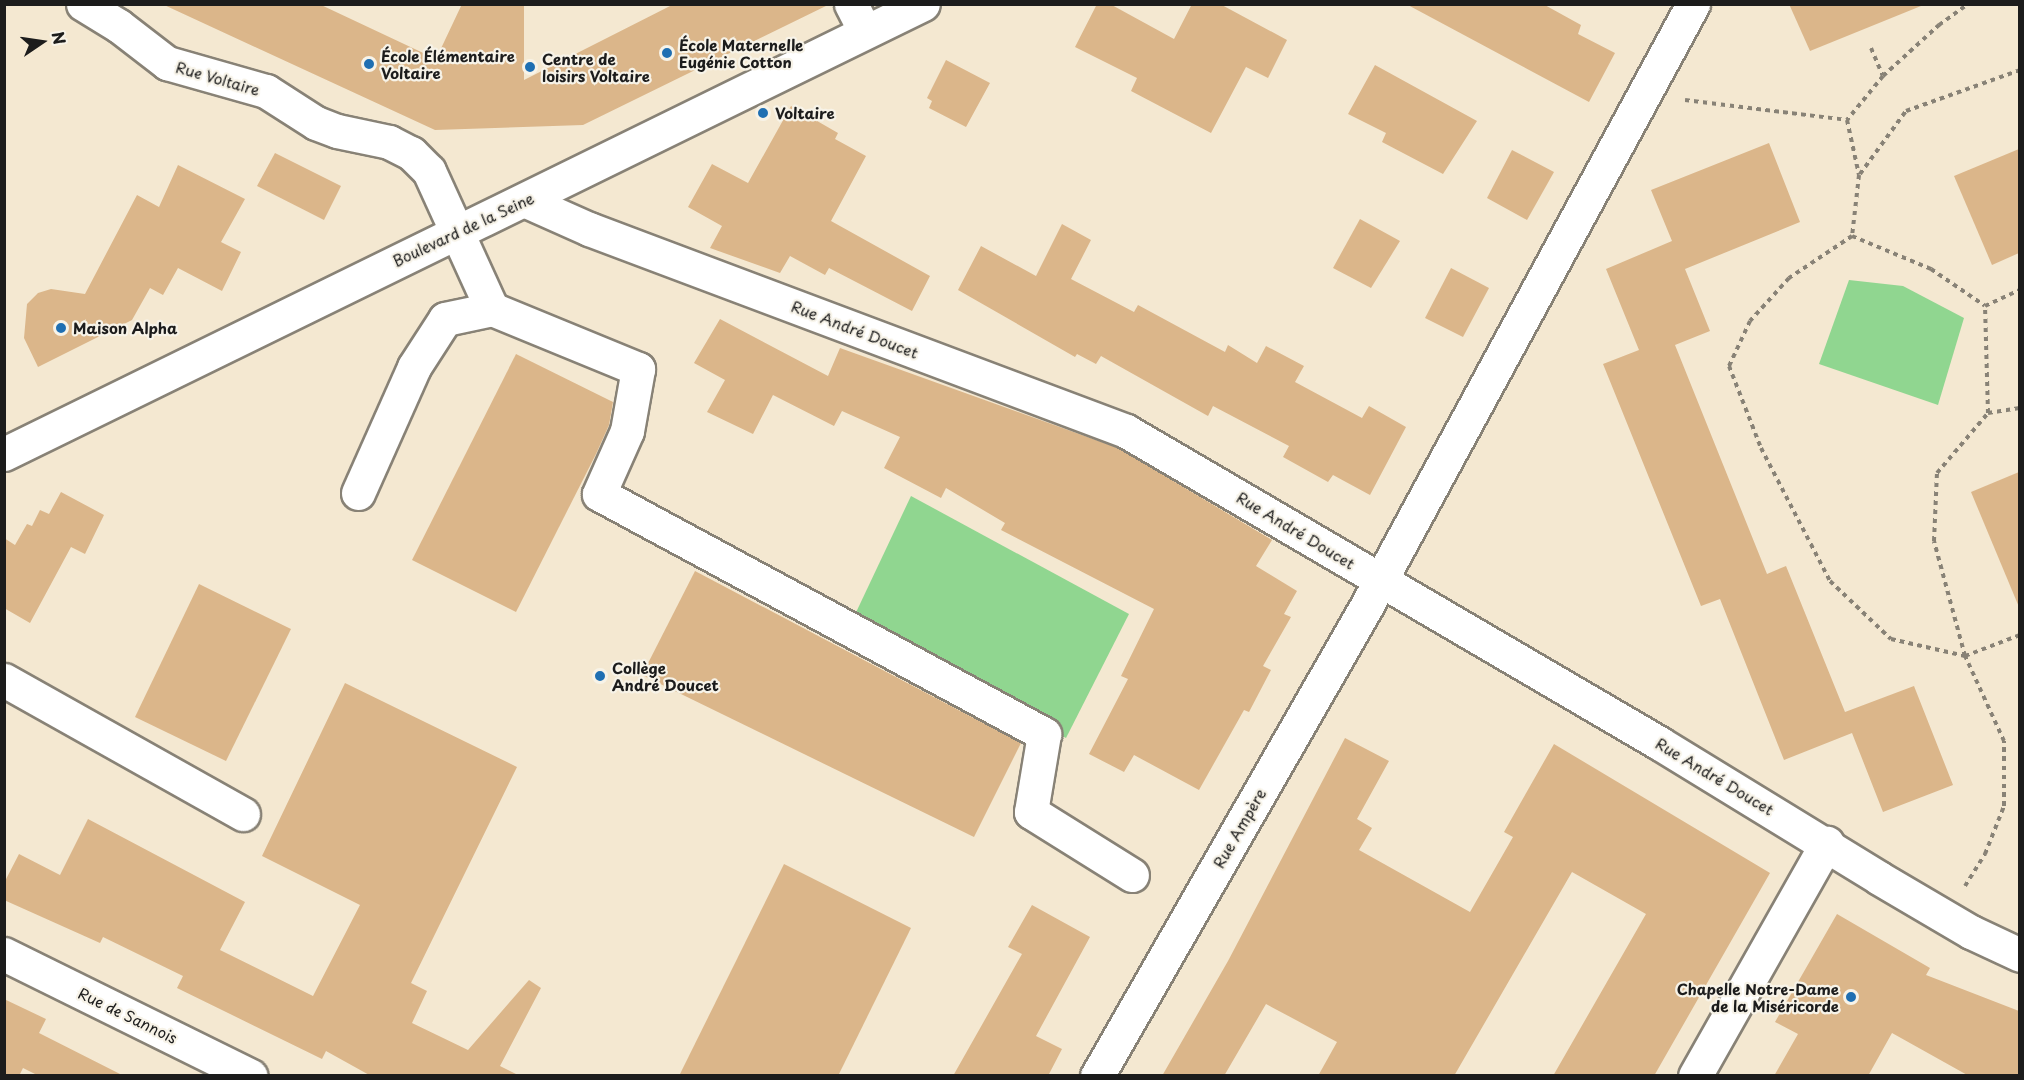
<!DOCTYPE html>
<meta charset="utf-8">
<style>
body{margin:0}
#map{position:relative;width:2024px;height:1080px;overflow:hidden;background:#f4e8d1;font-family:"Playpen Sans",sans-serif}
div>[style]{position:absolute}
.green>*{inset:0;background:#90d690}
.building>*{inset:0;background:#dbb68a}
.path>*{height:4px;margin-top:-2px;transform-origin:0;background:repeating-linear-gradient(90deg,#888276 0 4.5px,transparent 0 9px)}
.roads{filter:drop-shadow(2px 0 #888276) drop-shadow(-2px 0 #888276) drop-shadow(0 2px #888276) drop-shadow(0 -2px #888276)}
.minor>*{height:33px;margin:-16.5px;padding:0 16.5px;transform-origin:16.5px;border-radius:16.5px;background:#fff}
.dots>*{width:16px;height:16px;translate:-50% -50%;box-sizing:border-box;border:3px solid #f7f3e8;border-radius:50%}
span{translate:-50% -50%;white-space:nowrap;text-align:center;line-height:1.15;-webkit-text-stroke:4.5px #f7f3e8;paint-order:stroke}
.poi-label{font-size:15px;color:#1c1c1c;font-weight:700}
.left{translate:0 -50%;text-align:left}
.right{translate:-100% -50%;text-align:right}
.street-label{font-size:15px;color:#1c1c1c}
.frame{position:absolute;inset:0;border:6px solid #1c1c1c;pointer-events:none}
.north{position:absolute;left:12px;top:12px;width:60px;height:60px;-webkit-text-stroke:4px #f7f3e8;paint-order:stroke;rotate:77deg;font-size:16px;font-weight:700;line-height:24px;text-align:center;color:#1c1c1c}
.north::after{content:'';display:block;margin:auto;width:21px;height:27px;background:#1c1c1c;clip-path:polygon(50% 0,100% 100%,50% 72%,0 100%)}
</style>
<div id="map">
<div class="green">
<i style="clip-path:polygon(1849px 280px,1903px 286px,1964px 318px,1938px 405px,1819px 364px)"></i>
<i style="clip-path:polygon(911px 496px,1129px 614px,1066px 738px,851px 623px)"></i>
</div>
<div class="building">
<i style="clip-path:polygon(162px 4px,319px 4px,436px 59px,462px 4px,524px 4px,524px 80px,674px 4px,830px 4px,583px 125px,435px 130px)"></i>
<i style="clip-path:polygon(1097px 4px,1110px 4px,1174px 39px,1192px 4px,1220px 4px,1287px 40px,1268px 78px,1246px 67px,1211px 133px,1131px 91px,1137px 78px,1075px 47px)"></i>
<i style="clip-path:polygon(1406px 4px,1543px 4px,1581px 25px,1578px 34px,1615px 53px,1589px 102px)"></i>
<i style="clip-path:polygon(1789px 4px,1921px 4px,1921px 6px,1810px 51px)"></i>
<i style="clip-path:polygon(946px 60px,990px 83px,966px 127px,929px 108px,932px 101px,927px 98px)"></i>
<i style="clip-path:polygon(1375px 65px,1477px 121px,1443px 174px,1382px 142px,1386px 133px,1348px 114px)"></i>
<i style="clip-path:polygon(791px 106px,838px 133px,835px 139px,866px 156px,831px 221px,930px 276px,912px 311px,829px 268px,825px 275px,790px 256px,780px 273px,710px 248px,722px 226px,688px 207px,712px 164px,748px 183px)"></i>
<i style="clip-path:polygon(1769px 143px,1800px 222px,1685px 269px,1710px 331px,1675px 345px,1767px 574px,1786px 566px,1845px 712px,1914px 686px,1953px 785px,1883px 812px,1852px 733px,1784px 760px,1720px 599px,1701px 606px,1603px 364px,1639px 350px,1606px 269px,1672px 241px,1651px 190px)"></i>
<i style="clip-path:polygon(2019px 149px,2019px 253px,1992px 265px,1954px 176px)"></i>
<i style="clip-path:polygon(1512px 150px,1554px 172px,1527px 220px,1487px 198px)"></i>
<i style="clip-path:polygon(275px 153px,341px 186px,324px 220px,257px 186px)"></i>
<i style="clip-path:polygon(178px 165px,245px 199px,221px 242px,241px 252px,222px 291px,178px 268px,163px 295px,150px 288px,132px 320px,38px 367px,24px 338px,27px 304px,38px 293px,51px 289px,85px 294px,137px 195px,159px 207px)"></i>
<i style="clip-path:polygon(1360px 219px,1400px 241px,1371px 288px,1333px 268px)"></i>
<i style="clip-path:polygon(1062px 224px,1091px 240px,1071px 279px,1134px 312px,1138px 305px,1225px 352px,1228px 345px,1257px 363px,1266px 346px,1304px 366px,1295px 382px,1362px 418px,1369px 406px,1406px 427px,1370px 495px,1333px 475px,1328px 482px,1283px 457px,1289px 446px,1213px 406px,1208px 416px,1101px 356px,1096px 364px,1077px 354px,1075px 357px,958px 290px,981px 246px,1036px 276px)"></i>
<i style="clip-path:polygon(1451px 268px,1489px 288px,1463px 337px,1425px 318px)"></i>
<i style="clip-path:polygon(720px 319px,828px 376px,840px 348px,1118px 448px,1272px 540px,1256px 566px,1297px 591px,1284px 614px,1291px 617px,1263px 666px,1271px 670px,1249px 712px,1244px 710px,1199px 790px,1134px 755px,1124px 772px,1089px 754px,1128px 679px,1121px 676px,1154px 609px,1001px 530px,1005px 523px,946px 488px,941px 498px,884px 468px,900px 437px,842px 411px,834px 426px,773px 395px,753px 434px,707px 412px,725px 380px,694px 363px)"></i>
<i style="clip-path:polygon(516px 354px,613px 402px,609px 425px,596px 454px,516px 612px,412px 560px)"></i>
<i style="clip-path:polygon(2019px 472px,2019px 607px,1971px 492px)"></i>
<i style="clip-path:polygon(61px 492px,104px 515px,85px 554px,71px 547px,30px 623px,4px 608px,4px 538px,15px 545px,27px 524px,32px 526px,40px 510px,49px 514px)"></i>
<i style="clip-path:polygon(695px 571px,1021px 743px,974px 837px,642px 675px)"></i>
<i style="clip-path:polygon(199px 584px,291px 629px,226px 761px,135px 717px)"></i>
<i style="clip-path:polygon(345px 683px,517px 767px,411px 983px,427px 991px,412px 1023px,468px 1050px,529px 980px,541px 988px,500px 1066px,520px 1076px,371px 1076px,326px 1051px,322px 1059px,177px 988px,183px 976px,103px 937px,100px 943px,4px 900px,4px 883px,19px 854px,60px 875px,88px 819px,245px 902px,220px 950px,313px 996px,360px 905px,262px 856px)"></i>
<i style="clip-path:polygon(1345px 738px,1389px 761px,1357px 819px,1372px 828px,1359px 850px,1470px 912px,1513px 837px,1504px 832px,1554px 744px,1770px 873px,1654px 1076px,1553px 1076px,1646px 914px,1572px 872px,1454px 1076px,1318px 1076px,1337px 1042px,1266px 1004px,1224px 1076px,1162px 1076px,1228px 961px)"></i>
<i style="clip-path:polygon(784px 864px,911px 928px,838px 1076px,679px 1076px)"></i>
<i style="clip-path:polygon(1032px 905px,1090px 937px,1036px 1036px,1062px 1049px,1048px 1076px,953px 1076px,1022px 954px,1008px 947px)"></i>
<i style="clip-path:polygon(1837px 914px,1930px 968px,1926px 975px,2019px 1011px,2019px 1076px,1969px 1076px,1892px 1033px,1868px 1076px,1774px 1076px,1798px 1034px,1775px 1022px)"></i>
<i style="clip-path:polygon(4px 999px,46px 1019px,39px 1033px,124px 1076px,39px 1076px,23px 1068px,19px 1076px,4px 1076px)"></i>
</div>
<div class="path">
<i style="left:1871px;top:48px;width:30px;rotate:67deg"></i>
<i style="left:1883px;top:76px;width:76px;rotate:-42.3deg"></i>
<i style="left:1939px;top:25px;width:36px;rotate:-36deg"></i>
<i style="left:1883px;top:76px;width:57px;rotate:129.3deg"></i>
<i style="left:1847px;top:120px;width:56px;rotate:77.7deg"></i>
<i style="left:1859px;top:175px;width:61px;rotate:96.5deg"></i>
<i style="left:1852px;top:236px;width:86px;rotate:22.7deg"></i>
<i style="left:1931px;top:269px;width:65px;rotate:34.4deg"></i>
<i style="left:1985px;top:306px;width:38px;rotate:-25deg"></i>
<i style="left:1685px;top:100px;width:163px;rotate:7deg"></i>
<i style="left:1860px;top:174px;width:78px;rotate:-53.9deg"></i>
<i style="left:1906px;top:111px;width:121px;rotate:-19.8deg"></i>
<i style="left:1852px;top:236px;width:76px;rotate:146.3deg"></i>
<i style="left:1789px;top:278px;width:58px;rotate:132.2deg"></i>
<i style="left:1750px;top:321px;width:50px;rotate:115deg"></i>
<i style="left:1729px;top:366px;width:88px;rotate:68.7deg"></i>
<i style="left:1761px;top:448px;width:150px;rotate:62.6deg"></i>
<i style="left:1830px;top:581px;width:84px;rotate:43.6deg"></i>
<i style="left:1891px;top:639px;width:76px;rotate:12.9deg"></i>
<i style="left:1965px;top:656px;width:59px;rotate:-20.9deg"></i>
<i style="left:1988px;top:413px;width:32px;rotate:-9deg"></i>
<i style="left:1965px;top:886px;width:38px;rotate:-58deg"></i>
<i style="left:1985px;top:854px;width:52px;rotate:-68.4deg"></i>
<i style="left:2004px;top:806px;width:65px;rotate:-90deg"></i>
<i style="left:2004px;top:741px;width:94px;rotate:-114.6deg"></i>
<i style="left:1965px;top:656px;width:119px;rotate:-105.1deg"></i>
<i style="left:1934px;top:541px;width:68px;rotate:-87.5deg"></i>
<i style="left:1937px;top:473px;width:79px;rotate:-49.6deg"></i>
<i style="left:1988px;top:413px;width:107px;rotate:-91.6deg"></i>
</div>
<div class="roads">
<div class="minor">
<i style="left:83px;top:4px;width:42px;rotate:31.4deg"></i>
<i style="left:119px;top:26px;width:61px;rotate:37.6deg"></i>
<i style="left:167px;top:63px;width:103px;rotate:15.8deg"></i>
<i style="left:266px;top:91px;width:59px;rotate:32.6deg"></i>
<i style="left:316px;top:123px;width:22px;rotate:21deg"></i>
<i style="left:337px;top:131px;width:53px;rotate:11.9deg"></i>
<i style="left:389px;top:142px;width:25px;rotate:27deg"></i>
<i style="left:411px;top:153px;width:25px;rotate:45deg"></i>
<i style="left:429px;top:171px;width:152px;rotate:65.5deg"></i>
<i style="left:492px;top:309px;width:158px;rotate:22.3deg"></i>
<i style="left:638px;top:369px;width:63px;rotate:100.1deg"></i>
<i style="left:627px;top:431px;width:69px;rotate:114deg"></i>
<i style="left:599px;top:494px;width:506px;rotate:28.34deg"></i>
<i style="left:1044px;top:734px;width:79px;rotate:99.5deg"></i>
<i style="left:1031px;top:812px;width:119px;rotate:32deg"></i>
<i style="left:851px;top:4px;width:31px;rotate:63deg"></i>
<i style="left:526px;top:201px;width:69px;rotate:24deg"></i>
<i style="left:589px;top:229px;width:574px;rotate:20.61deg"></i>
<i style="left:1126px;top:431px;width:618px;rotate:30.34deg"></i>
<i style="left:1659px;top:743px;width:258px;rotate:31.5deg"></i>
<i style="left:1879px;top:878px;width:107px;rotate:30.4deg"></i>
<i style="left:1971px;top:932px;width:54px;rotate:25.1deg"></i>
<i style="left:4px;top:454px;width:1023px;rotate:-26.09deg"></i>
<i style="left:358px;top:493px;width:138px;rotate:-66deg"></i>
<i style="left:414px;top:367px;width:57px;rotate:-57.1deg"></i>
<i style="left:445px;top:319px;width:48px;rotate:-12deg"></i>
<i style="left:4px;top:680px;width:274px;rotate:29.3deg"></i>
<i style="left:4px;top:954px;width:275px;rotate:26.3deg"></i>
<i style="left:1097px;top:1076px;width:541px;rotate:-60.16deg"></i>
<i style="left:1366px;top:607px;width:686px;rotate:-61.53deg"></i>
<i style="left:1695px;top:1076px;width:268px;rotate:-60.5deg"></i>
</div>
</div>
<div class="dots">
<i style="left:667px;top:53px;background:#1f6fb2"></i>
<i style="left:369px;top:64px;background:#1f6fb2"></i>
<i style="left:530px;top:67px;background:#1f6fb2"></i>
<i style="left:763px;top:113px;background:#1f6fb2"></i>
<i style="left:61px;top:328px;background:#1f6fb2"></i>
<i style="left:600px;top:676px;background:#1f6fb2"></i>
<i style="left:1851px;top:997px;background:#1f6fb2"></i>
</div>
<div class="poi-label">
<span class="left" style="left:679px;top:53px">École Maternelle<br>Eugénie Cotton</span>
<span class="left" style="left:381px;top:64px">École Élémentaire<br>Voltaire</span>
<span class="left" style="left:542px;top:67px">Centre de<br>loisirs Voltaire</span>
<span class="left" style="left:775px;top:113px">Voltaire</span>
<span class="left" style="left:73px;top:328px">Maison Alpha</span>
<span class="left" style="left:612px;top:676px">Collège<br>André Doucet</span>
<span class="right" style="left:1839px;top:997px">Chapelle Notre-Dame<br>de la Miséricorde</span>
</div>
<div class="street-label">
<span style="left:218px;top:78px;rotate:16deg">Rue Voltaire</span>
<span style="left:463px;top:229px;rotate:-25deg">Boulevard de la Seine</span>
<span style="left:855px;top:329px;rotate:21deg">Rue André Doucet</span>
<span style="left:1296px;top:530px;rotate:31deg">Rue André Doucet</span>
<span style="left:1715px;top:776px;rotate:31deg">Rue André Doucet</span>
<span style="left:1239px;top:828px;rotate:-60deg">Rue Ampère</span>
<span style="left:128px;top:1015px;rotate:26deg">Rue de Sannois</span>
</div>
<div class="frame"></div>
<div class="north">N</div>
</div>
